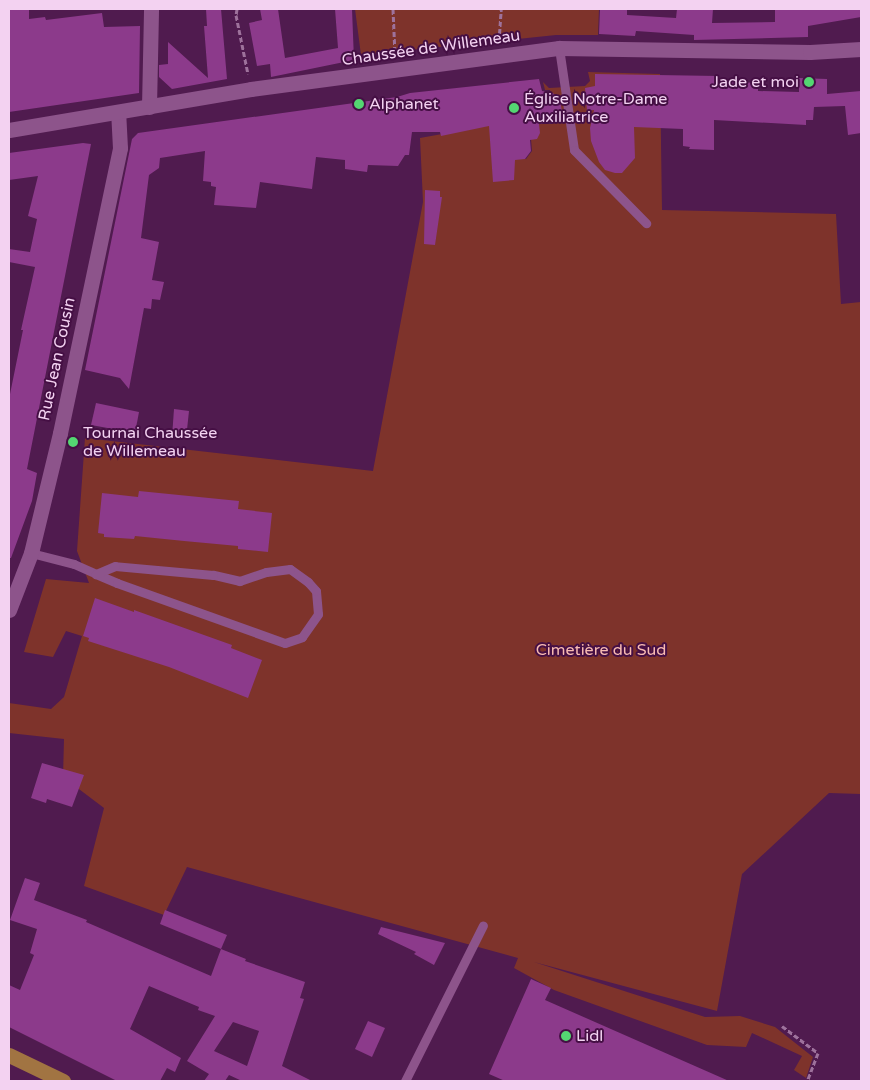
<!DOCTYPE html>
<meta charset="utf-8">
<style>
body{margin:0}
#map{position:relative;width:870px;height:1090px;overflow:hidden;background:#501b4f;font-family:"Varela Round",sans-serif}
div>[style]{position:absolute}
.green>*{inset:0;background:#7e332b}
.building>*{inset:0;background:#8c3a8b}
.path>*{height:3px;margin-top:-1.5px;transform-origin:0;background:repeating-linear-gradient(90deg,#9e729c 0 5px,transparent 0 7.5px)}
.service>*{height:9px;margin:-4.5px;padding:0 4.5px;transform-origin:4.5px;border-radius:4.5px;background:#8d548b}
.minor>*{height:15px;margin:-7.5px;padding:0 7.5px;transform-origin:7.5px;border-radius:7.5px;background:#8d548b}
.tertiary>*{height:15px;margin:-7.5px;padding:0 7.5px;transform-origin:7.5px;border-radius:7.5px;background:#8d548b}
.primary>*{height:15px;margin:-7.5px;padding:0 7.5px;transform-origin:7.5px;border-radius:7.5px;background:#a17442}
.dots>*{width:14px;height:14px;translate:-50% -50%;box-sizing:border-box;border:2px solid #450f44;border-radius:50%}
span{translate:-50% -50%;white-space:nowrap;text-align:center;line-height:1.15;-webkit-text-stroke:4px #450f44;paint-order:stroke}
.street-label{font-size:16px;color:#f3d2f1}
.poi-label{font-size:16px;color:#f3d2f1}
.right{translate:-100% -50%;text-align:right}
.left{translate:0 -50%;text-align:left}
.park-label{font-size:16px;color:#f9bcb2}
.frame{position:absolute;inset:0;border:10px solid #f3d2f1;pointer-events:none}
</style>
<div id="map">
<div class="green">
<i style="clip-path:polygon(355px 9px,599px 9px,598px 35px,556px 35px,361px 55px)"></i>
<i style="clip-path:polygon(588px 72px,660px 74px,662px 210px,836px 214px,841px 304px,861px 302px,861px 794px,829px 793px,742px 874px,717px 1011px,534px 962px,705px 1017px,740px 1016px,775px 1027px,813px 1057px,806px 1078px,794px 1070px,802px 1056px,752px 1033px,746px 1047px,707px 1045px,554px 990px,514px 968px,518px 958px,187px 867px,164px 915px,84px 886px,104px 808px,63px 777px,64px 739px,9px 733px,9px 703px,51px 709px,64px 697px,82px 636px,66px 631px,53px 657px,24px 652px,46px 579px,89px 583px,77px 551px,85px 438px,373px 471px,423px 202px,420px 138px,492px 125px,515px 159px,526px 159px,532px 151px,531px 139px,538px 124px,552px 124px,553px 114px,560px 104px,559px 99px,551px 96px,550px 90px,545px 90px,543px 82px,549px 88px,585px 86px,590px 81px)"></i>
</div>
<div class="building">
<i style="clip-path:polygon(9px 9px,29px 9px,29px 19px,45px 17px,46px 20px,102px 13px,104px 27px,140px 26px,139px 93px,9px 112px)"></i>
<i style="clip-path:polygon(206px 9px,221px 9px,227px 79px,172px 89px,159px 77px,159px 65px,168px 64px,168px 42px,208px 78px,204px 26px,207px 26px)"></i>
<i style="clip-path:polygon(260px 9px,278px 9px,285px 58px,338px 48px,335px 9px,352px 9px,354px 60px,271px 77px,270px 64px,257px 66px,249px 23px,262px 20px)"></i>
<i style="clip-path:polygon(600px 9px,627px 9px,627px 15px,676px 18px,677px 9px,713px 9px,712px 23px,775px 22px,775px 9px,861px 9px,861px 17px,808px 26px,808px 37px,694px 40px,694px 35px,636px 31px,635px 36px,599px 34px)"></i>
<i style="clip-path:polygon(595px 74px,718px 76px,718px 81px,758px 83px,758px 91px,799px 92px,799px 78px,827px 79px,827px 94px,861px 91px,861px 133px,848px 135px,845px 106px,814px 107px,813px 120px,806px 120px,806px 125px,714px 120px,714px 150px,689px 149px,690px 147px,683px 146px,683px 129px,634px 127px,635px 158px,622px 173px,615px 173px,605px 170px,599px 162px,591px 141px,590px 128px,594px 110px,587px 111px,585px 88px,595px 86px)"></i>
<i style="clip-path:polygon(539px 79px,542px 91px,553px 93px,560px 101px,562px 111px,556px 116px,556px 121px,539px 124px,540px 133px,537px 139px,530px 140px,531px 151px,525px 159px,515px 160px,514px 180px,493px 182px,489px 126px,441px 136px,440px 132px,412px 132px,409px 155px,405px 155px,398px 166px,368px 165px,367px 172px,345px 169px,345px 160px,316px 157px,312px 189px,260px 182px,256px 208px,214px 205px,216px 187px,211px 186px,211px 182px,203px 181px,205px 151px,160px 158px,159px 168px,149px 175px,141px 238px,159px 242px,152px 280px,164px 282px,160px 300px,152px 299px,151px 309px,144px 308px,129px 389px,120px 378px,85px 370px,132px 139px,138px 133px,397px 97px,410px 93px)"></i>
<i style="clip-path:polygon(83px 143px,91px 144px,27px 469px,37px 473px,32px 501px,11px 558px,9px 558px,9px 399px,23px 330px,21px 330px,35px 267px,9px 262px,9px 249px,30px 252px,37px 219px,28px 216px,38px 176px,9px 180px,9px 153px)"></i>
<i style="clip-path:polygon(425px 190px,440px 191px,440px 197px,442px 197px,435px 245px,424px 244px)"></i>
<i style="clip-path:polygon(96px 403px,139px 412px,135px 433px,91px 425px)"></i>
<i style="clip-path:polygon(174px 409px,189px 411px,186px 439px,172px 437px)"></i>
<i style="clip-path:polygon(139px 491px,239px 501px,238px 509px,272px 513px,268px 552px,238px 549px,238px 546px,184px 541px,135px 536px,134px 539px,104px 537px,104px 534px,98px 533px,102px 493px,138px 497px)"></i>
<i style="clip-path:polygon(95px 598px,134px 612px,134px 610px,232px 645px,231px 648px,262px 660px,248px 698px,169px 667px,88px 641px,89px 638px,83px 636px)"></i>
<i style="clip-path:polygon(42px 763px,84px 775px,72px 807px,47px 799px,46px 803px,31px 798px)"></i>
<i style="clip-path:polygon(evenodd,25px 878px,40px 883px,34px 900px,87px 920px,86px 922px,211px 976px,221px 949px,246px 959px,245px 961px,305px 982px,300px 998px,304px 999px,282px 1066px,312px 1081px,242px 1081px,229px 1075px,225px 1081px,204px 1081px,209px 1074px,187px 1061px,215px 1016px,198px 1010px,199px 1007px,149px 986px,130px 1029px,181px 1058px,175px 1072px,167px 1068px,160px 1081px,117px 1081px,9px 1027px,9px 985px,20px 990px,34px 955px,30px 953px,37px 929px,10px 920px,25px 878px,233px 1022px,259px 1031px,247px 1066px,214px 1051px,233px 1022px)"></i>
<i style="clip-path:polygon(165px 910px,227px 935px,221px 949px,160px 924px)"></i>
<i style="clip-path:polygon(381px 927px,445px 943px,434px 965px,414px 954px,416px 952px,378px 934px)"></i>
<i style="clip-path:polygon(531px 979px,551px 988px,545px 1000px,729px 1081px,505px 1081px,489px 1074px)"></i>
<i style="clip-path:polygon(368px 1021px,385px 1028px,372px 1057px,355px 1049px)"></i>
</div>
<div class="path">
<i style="left:237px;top:9px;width:6px;rotate:99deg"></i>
<i style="left:236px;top:15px;width:60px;rotate:78.5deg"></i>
<i style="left:393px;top:9px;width:45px;rotate:87.5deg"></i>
<i style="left:499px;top:41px;width:32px;rotate:-86deg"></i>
<i style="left:782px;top:1026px;width:45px;rotate:36.9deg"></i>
<i style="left:818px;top:1053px;width:30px;rotate:111deg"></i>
</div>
<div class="service">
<i style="left:559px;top:48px;width:103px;rotate:81.6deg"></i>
<i style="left:574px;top:150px;width:103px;rotate:45.4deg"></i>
<i style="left:31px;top:553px;width:44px;rotate:14.3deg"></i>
<i style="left:74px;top:564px;width:24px;rotate:24deg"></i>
<i style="left:96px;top:574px;width:23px;rotate:23deg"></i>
<i style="left:117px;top:583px;width:178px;rotate:19.7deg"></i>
<i style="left:285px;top:643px;width:18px;rotate:-19deg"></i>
<i style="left:302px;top:637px;width:28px;rotate:-55deg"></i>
<i style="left:318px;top:614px;width:23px;rotate:-95deg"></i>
<i style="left:316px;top:591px;width:12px;rotate:-132deg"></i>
<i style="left:308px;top:582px;width:22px;rotate:-144deg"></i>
<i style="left:290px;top:569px;width:24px;rotate:173deg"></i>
<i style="left:266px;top:572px;width:28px;rotate:161deg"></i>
<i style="left:240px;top:581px;width:28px;rotate:-167deg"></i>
<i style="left:213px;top:575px;width:98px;rotate:-174.8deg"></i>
<i style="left:115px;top:566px;width:21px;rotate:157deg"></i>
<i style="left:405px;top:1081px;width:174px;rotate:-63.4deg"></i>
</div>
<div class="minor">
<i style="left:149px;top:107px;width:98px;rotate:-88.8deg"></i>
<i style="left:9px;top:610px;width:61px;rotate:-68.9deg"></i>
<i style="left:31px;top:553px;width:123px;rotate:-76.4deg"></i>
<i style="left:60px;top:433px;width:291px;rotate:-78.1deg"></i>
<i style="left:120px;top:148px;width:36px;rotate:-93deg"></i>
</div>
<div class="tertiary">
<i style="left:9px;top:130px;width:245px;rotate:-9.6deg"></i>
<i style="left:251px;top:89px;width:311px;rotate:-7.6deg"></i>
<i style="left:559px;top:48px;width:251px;rotate:0.9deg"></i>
<i style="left:810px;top:52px;width:51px;rotate:-3.4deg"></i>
</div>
<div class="primary">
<i style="left:9px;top:1055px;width:60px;rotate:25.7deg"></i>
</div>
<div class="dots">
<i style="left:809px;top:82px;background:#54d672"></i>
<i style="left:359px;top:104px;background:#54d672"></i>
<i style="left:514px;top:108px;background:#54d672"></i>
<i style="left:73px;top:442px;background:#54d672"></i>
<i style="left:566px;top:1036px;background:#54d672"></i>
</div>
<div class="street-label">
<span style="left:431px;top:48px;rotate:-8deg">Chaussée de Willemeau</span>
<span style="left:57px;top:359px;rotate:-78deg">Rue Jean Cousin</span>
</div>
<div class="poi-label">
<span class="right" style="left:799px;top:82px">Jade et moi</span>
<span class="left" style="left:524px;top:108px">Église Notre-Dame<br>Auxiliatrice</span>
<span class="left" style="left:369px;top:104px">Alphanet</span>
<span class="left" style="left:83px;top:442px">Tournai Chaussée<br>de Willemeau</span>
<span class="left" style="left:576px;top:1036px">Lidl</span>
</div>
<div class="park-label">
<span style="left:601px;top:650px">Cimetière du Sud</span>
</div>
<div class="frame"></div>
</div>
